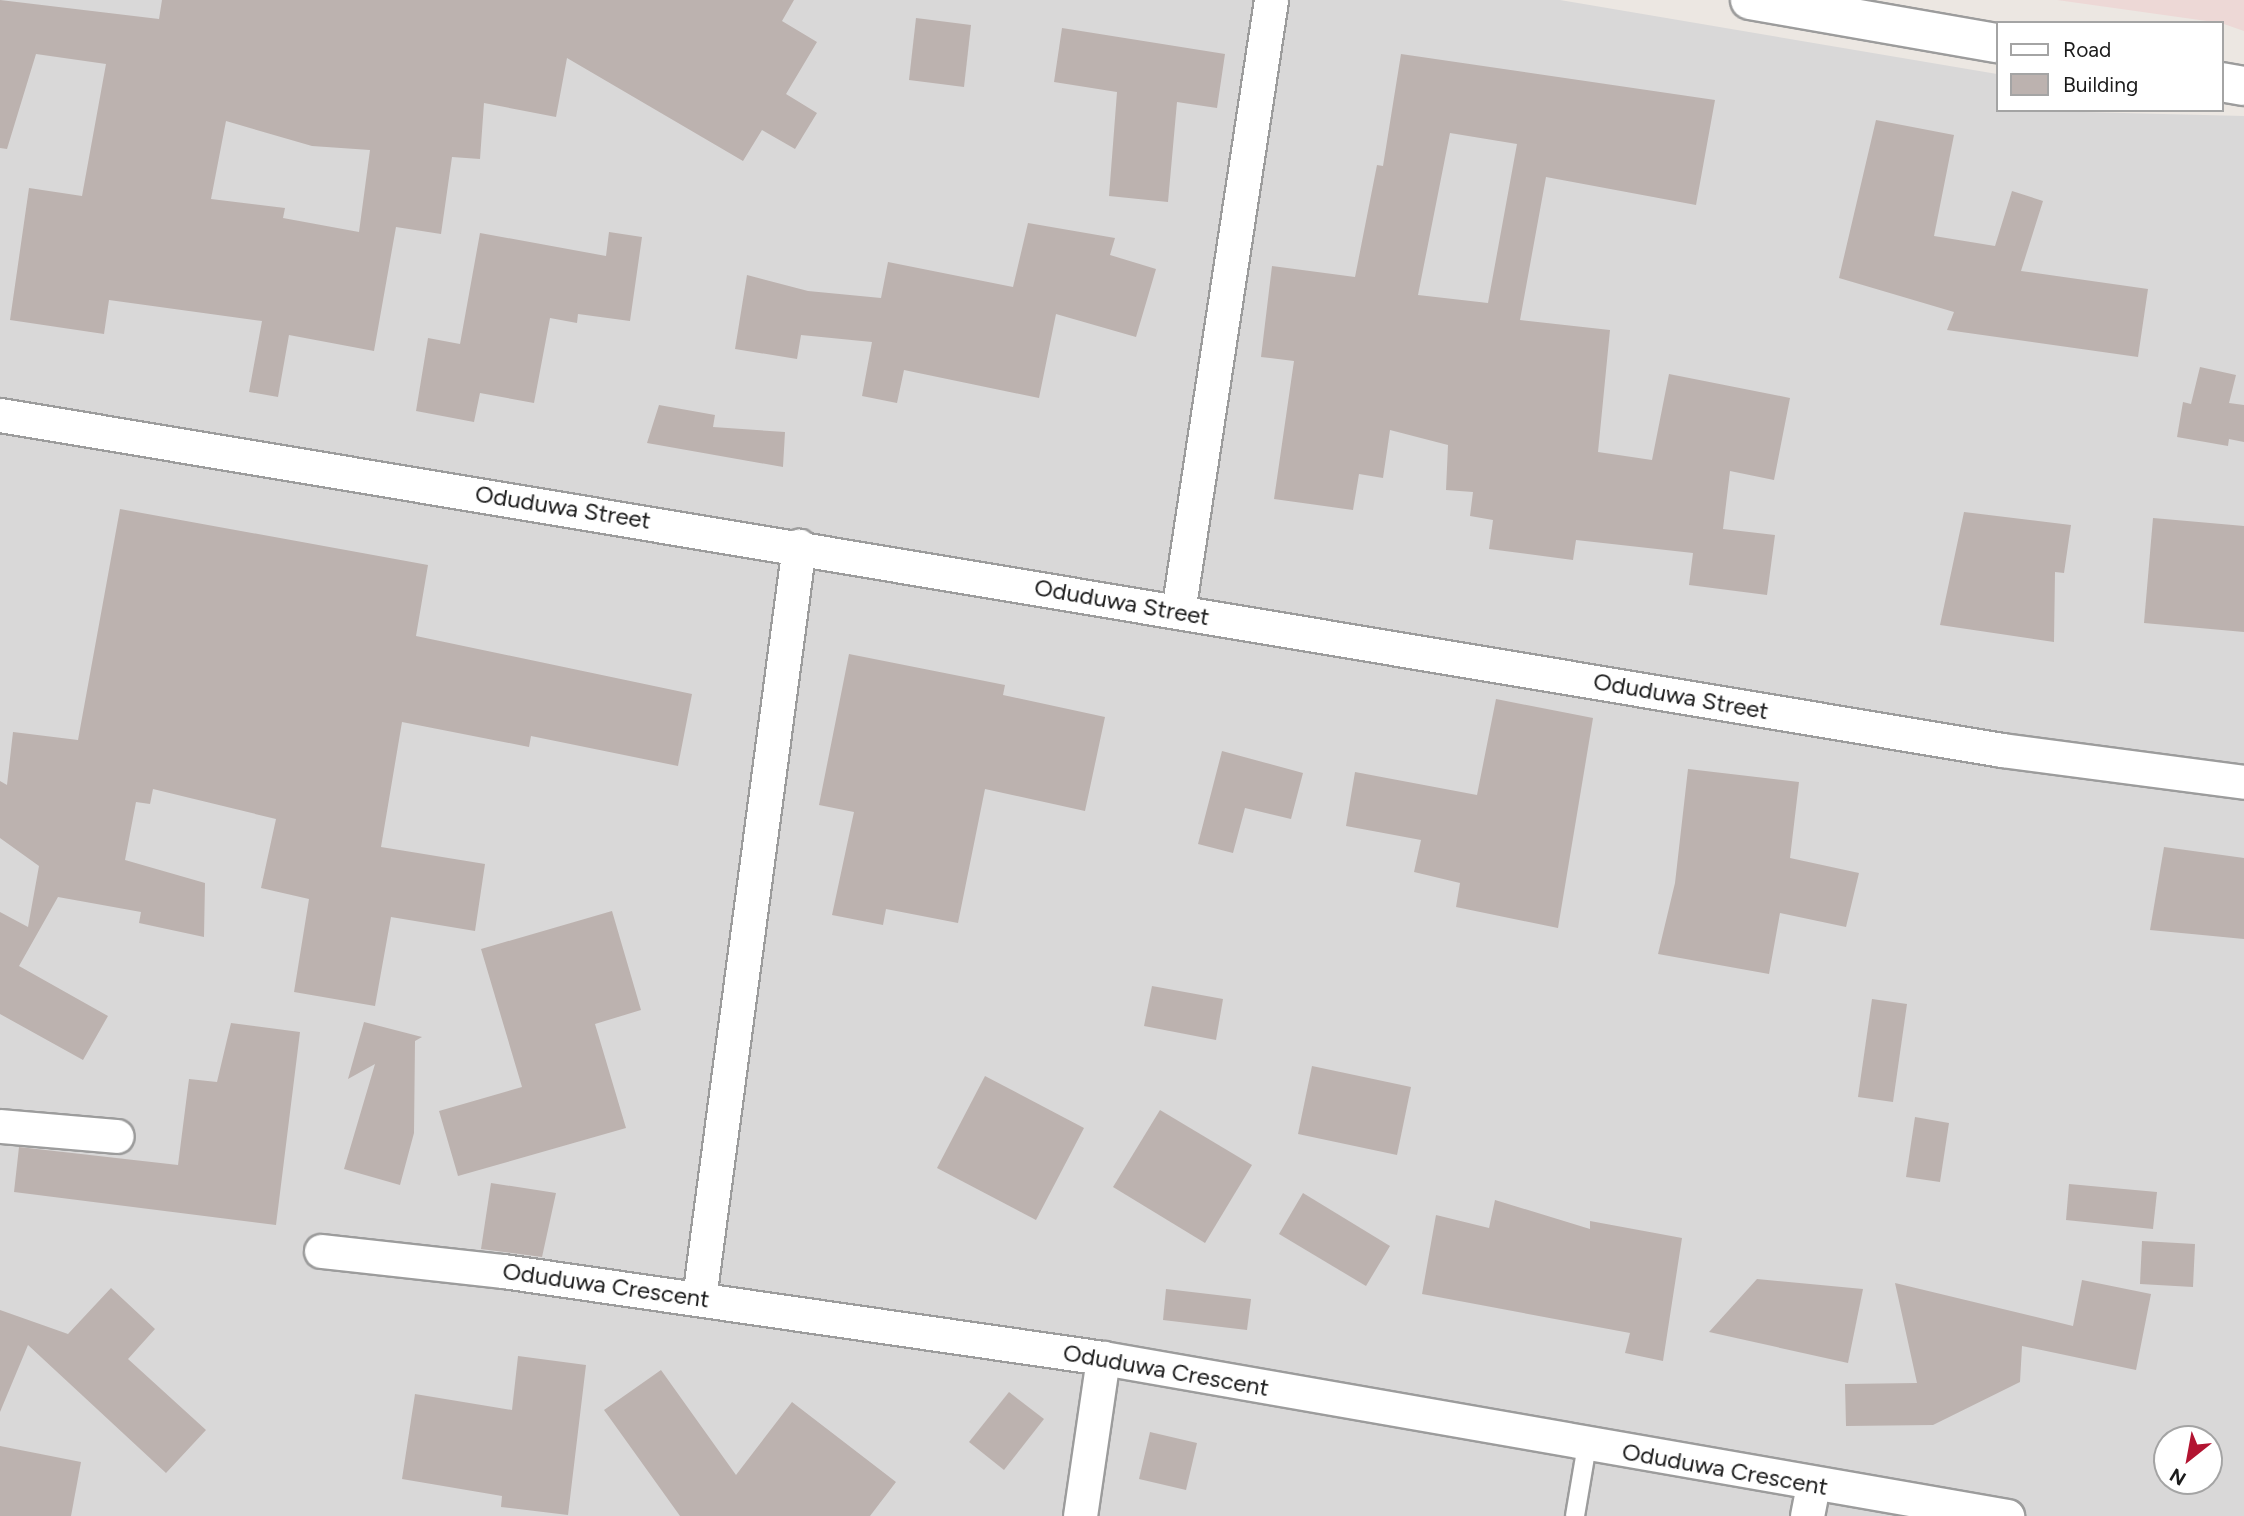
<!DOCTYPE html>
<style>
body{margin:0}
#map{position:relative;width:2244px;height:1516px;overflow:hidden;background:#ece7e2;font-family:Figtree,sans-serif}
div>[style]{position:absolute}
.residential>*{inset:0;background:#d9d8d8}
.military>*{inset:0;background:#edd8d6}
.building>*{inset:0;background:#bcb2af}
.roads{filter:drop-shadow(2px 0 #9c9c9c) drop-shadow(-2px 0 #9c9c9c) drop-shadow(0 2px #9c9c9c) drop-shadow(0 -2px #9c9c9c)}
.service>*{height:18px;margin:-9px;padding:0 9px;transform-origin:9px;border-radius:9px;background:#fff}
.minor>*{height:33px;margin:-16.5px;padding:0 16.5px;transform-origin:16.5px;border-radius:16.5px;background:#fff}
.tertiary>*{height:38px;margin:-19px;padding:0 19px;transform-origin:19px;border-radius:19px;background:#fff}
span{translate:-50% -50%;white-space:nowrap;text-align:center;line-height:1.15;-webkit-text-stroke:6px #fff;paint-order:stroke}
.street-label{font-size:24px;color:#1b1b1b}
.legend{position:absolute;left:1996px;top:21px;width:228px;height:91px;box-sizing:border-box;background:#fff;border:2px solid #a4a4a4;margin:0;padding:9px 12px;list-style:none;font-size:21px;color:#1b1b1b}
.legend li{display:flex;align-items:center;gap:14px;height:35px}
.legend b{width:35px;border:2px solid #a4a4a4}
.north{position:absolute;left:2153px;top:1425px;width:70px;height:70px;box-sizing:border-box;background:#fff;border:2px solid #a4a4a4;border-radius:50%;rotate:211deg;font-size:19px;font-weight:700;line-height:28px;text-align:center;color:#1b1b1b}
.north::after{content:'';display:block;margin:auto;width:24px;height:32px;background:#b21431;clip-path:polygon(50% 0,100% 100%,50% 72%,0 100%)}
</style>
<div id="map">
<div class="residential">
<i style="clip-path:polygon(evenodd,0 0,1560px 0,1997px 74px,1997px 110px,2244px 116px,2244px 1516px,0 1516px,0 0,2167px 1439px,2209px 1439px,2209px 1481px,2167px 1481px,2167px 1439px)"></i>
</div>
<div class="military">
<i style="clip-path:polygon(2057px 0,2244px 0,2244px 31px,2221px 23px)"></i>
</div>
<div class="building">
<i style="clip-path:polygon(evenodd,0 0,159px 19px,162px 0,794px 0,782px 21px,817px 42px,786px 94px,817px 113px,795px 149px,762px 130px,743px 161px,567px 58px,556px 117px,484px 103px,480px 159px,452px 157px,441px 234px,396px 227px,374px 351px,289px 335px,278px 397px,249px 392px,262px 321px,109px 300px,104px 334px,10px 320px,29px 188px,82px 196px,106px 64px,36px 54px,7px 149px,0 148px,0 0,226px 121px,312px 146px,370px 150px,359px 232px,283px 218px,285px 208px,211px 199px,226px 121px)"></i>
<i style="clip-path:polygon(916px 18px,971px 25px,964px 87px,909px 80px)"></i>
<i style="clip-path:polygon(1062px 28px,1225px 54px,1217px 108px,1177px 102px,1168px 202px,1109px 196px,1117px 92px,1054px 82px)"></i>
<i style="clip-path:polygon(evenodd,1401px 54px,1715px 100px,1696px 205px,1546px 177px,1520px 320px,1610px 330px,1598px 452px,1652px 460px,1669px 374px,1790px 398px,1774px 480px,1730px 471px,1723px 529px,1775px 535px,1767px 595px,1689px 585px,1693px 553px,1576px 540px,1573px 560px,1489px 549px,1493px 520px,1470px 516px,1473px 492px,1446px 490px,1448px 445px,1390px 430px,1383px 478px,1359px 474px,1353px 510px,1274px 499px,1294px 361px,1261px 357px,1272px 266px,1355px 277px,1377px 165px,1383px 166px,1401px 54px,1450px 133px,1517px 144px,1488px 303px,1418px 295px,1450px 133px)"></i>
<i style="clip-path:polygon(1876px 120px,1954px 135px,1934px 236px,1995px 246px,2012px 191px,2043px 201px,2021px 271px,2148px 289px,2138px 357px,1947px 330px,1954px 312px,1839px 278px)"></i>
<i style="clip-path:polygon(1028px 223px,1115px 238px,1110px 255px,1156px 269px,1136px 337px,1056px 314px,1039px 398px,904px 370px,897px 403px,862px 396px,872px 342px,801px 335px,797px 359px,735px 349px,747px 275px,808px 291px,881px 298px,888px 262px,1013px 287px)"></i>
<i style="clip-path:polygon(609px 232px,642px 237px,630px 321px,578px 314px,577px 323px,550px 318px,534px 403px,480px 393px,474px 422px,416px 411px,428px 338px,460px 344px,480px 233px,606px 256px)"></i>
<i style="clip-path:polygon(2200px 367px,2236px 375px,2229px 403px,2244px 405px,2244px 442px,2229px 439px,2228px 446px,2177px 437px,2183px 402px,2191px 404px)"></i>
<i style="clip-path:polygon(659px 405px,715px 415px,713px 427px,785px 432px,783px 467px,647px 443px)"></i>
<i style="clip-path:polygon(120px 509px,428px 565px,416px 636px,692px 694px,678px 766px,531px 736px,529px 747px,402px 722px,381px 847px,485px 864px,475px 931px,391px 917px,375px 1006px,294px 992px,309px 899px,261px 888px,276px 819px,153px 789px,150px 804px,136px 802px,125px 860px,205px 883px,204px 937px,139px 923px,141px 912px,58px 897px,19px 966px,108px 1016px,83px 1060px,0 1014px,0 912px,28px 927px,39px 866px,0 838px,0 781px,7px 785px,13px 732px,78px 740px)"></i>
<i style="clip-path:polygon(1964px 512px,2071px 525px,2064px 573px,2055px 572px,2054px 642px,1940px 625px)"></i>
<i style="clip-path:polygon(2153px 518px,2244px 526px,2244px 632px,2144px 623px)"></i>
<i style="clip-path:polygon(849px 654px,1005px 685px,1003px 695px,1105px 717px,1085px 811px,985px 789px,958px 923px,886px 909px,883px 925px,832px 915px,854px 812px,819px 805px)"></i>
<i style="clip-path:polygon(1496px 699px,1593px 718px,1558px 928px,1456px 907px,1460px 883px,1414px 872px,1421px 840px,1346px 826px,1355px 772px,1477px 795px)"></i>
<i style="clip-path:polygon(1222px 751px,1303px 773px,1291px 819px,1245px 808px,1233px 853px,1198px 844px)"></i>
<i style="clip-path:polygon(1688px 769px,1799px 782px,1790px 858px,1859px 873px,1846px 927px,1780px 913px,1769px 974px,1658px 954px,1675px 883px)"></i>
<i style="clip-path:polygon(2164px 847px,2244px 858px,2244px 939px,2150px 930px)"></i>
<i style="clip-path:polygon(612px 911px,641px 1010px,595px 1024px,626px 1128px,458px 1176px,439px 1111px,522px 1087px,481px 949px)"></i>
<i style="clip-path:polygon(1152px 986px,1223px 999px,1216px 1040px,1144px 1026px)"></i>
<i style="clip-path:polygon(1872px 999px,1907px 1004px,1893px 1102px,1858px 1097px)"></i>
<i style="clip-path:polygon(364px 1022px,422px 1037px,415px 1041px,414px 1133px,400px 1185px,344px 1169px,375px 1064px,348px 1079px)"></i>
<i style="clip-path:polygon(231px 1023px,300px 1032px,276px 1225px,14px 1192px,19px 1147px,178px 1165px,189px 1079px,217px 1082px)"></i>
<i style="clip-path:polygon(1312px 1066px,1411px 1087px,1397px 1155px,1298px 1134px)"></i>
<i style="clip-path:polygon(985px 1076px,1084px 1128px,1036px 1220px,937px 1168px)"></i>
<i style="clip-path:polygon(1160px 1110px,1252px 1165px,1205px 1243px,1113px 1187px)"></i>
<i style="clip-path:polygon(1915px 1117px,1949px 1123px,1940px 1182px,1906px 1177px)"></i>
<i style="clip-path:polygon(491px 1183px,556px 1193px,542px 1257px,481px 1249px)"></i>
<i style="clip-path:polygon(2069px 1184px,2157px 1192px,2153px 1229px,2066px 1220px)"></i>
<i style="clip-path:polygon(1303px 1193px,1390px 1246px,1366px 1286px,1279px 1234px)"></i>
<i style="clip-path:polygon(1495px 1200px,1590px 1229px,1590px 1221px,1682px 1238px,1663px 1361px,1625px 1353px,1630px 1333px,1422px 1294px,1436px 1215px,1489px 1228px)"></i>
<i style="clip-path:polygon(2142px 1241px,2195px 1244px,2193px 1287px,2140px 1284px)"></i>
<i style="clip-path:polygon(1757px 1279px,1863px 1289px,1848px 1363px,1709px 1332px)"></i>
<i style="clip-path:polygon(2082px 1280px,2151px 1294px,2136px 1370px,2022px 1346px,2020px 1382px,1933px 1425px,1846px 1426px,1845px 1384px,1917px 1383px,1895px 1283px,2073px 1326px)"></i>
<i style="clip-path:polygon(111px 1288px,155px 1329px,128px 1359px,206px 1430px,166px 1473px,28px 1345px,0 1412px,0 1310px,68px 1334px)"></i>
<i style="clip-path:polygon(1166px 1289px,1251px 1299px,1247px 1330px,1163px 1320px)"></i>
<i style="clip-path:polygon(518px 1356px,586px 1365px,568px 1515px,501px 1507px,502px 1496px,402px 1479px,415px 1394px,512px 1410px)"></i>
<i style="clip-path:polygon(661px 1370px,736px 1475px,792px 1402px,896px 1482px,870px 1516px,680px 1516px,604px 1410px)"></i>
<i style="clip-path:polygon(1009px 1392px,1044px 1419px,1004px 1470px,969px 1442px)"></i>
<i style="clip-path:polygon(1150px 1432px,1197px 1443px,1186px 1490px,1139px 1479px)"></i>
<i style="clip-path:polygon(0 1446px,81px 1462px,71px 1516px,0 1516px)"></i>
</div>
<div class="roads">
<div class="service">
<i style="left:1575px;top:1516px;width:72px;rotate:-80.4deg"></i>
</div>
<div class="minor">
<i style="left:0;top:415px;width:2030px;rotate:9.5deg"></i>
<i style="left:2002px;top:750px;width:244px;rotate:7.5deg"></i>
<i style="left:1178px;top:612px;width:619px;rotate:-81.36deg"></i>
<i style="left:0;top:1126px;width:117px;rotate:4.9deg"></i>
<i style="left:321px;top:1251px;width:183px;rotate:6.3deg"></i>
<i style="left:503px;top:1271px;width:606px;rotate:8.25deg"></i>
<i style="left:1103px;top:1358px;width:918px;rotate:9.91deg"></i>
<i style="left:699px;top:1298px;width:759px;rotate:-82.43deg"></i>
<i style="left:1080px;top:1516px;width:160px;rotate:-81.7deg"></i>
<i style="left:1807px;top:1516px;width:32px;rotate:-79deg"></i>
</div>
<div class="tertiary">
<i style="left:1750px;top:0;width:251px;rotate:9.9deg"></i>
<i style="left:2221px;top:82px;width:23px;rotate:10deg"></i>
</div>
</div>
<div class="street-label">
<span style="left:563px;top:507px;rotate:9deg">Oduduwa Street</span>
<span style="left:1122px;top:602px;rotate:10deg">Oduduwa Street</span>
<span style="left:1681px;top:696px;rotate:10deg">Oduduwa Street</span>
<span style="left:606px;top:1285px;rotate:8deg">Oduduwa Crescent</span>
<span style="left:1166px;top:1370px;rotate:10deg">Oduduwa Crescent</span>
<span style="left:1725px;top:1469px;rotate:10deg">Oduduwa Crescent</span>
</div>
<ul class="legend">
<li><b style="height:9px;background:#fff"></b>Road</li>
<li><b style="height:19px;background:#bcb2af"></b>Building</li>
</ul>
<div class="north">N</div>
</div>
